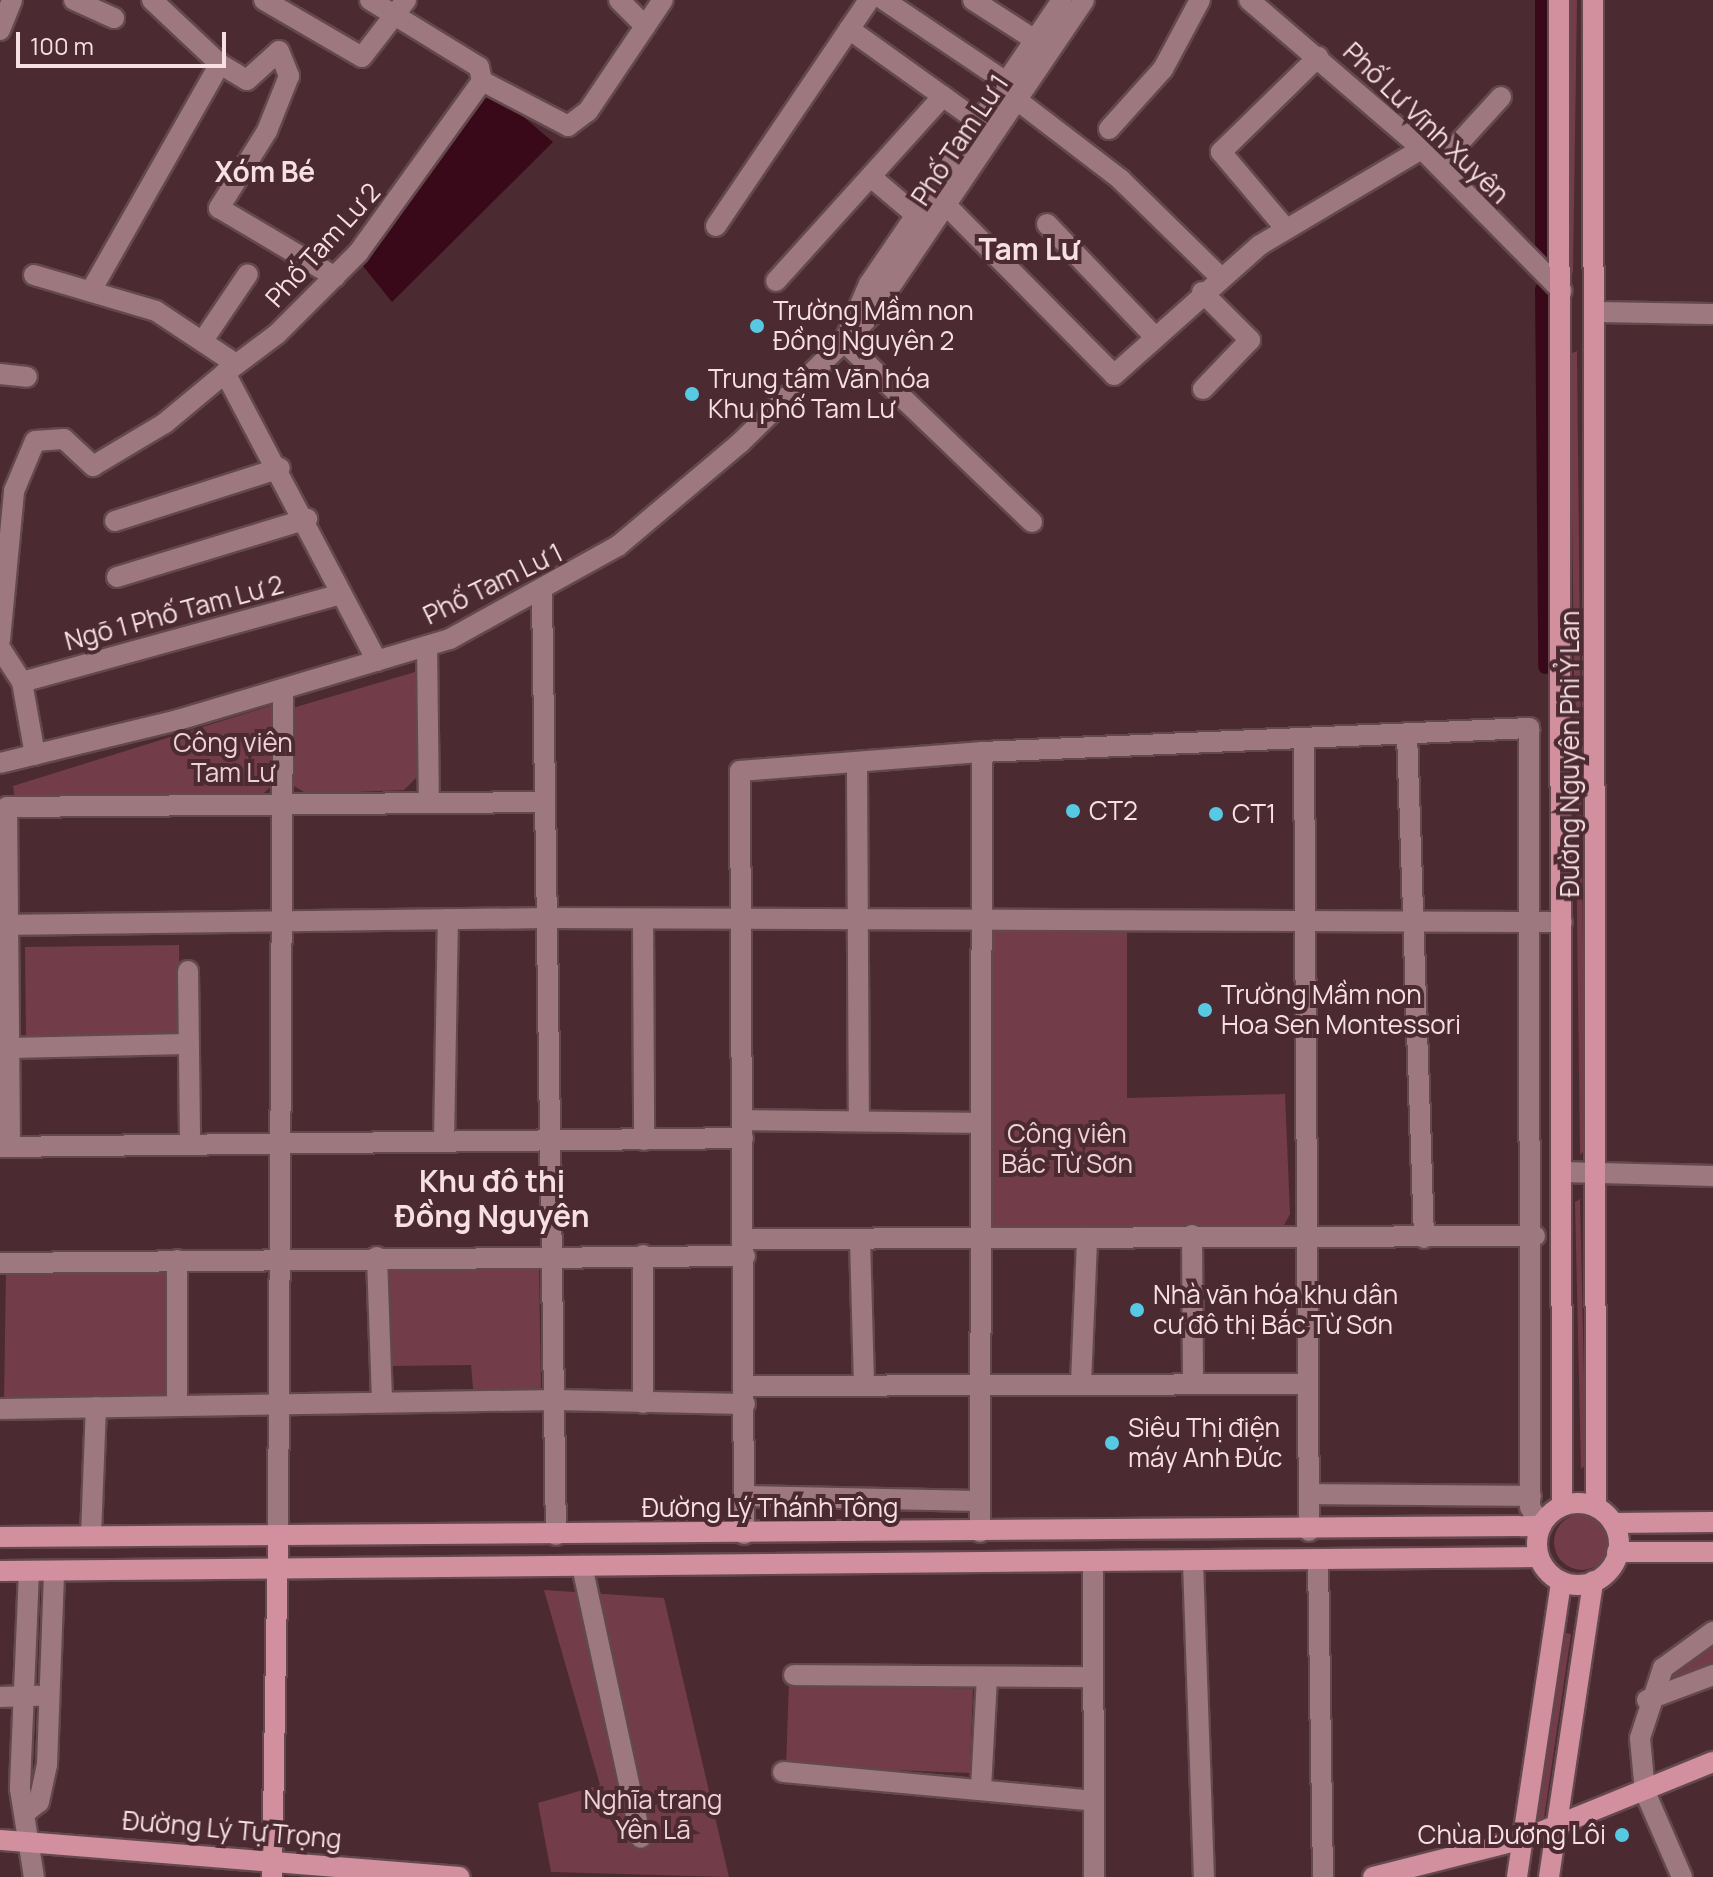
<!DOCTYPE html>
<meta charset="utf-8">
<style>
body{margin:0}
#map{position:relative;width:1713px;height:1877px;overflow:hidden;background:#4b2a31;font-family:Manrope,sans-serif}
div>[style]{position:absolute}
.green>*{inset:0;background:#733c49}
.round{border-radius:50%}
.water>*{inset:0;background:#3a0919}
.canal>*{height:14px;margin:-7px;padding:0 7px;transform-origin:7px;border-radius:7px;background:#3a0919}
.roads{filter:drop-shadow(2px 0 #63484e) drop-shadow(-2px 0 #63484e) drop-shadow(0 2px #63484e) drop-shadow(0 -2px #63484e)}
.minor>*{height:20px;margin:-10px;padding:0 10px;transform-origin:10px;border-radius:10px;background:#9e787f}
.major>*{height:20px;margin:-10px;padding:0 10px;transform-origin:10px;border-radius:10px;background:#d28f9d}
.major>.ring{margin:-10px;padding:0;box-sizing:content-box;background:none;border:20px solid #d28f9d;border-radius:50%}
.dots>*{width:22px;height:22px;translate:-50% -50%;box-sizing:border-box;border:4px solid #4b2a31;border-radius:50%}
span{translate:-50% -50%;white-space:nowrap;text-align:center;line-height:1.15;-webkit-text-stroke:8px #4b2a31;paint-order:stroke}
.street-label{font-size:26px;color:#f6e0e4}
.poi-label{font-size:26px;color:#f6e0e4}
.left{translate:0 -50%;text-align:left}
.right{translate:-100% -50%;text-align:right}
.park-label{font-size:26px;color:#eed2d7}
.neighbourhood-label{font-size:28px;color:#f6e0e4;font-weight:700}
.quarter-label{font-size:30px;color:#f6e0e4;font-weight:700}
.scale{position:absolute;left:16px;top:32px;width:210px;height:36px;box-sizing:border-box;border:4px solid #f6e0e4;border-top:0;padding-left:10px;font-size:24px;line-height:28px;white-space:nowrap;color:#f6e0e4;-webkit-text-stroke:6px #4b2a31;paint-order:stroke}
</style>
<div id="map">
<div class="green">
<i style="clip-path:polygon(1567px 0,1577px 0,1573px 273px,1568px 270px)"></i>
<i style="clip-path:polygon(1577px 351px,1585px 1150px,1580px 1155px,1570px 354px)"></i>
<i style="clip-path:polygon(422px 670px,420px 774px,404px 790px,307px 794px,291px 784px,289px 709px)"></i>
<i style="clip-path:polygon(273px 705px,273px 785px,259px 797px,15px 801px,13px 786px)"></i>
<i style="clip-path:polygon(995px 926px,1127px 927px,1127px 1098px,1285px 1094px,1290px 1214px,1283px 1227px,997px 1230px,989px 1223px,987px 937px)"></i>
<i style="clip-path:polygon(179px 945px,180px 1039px,26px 1041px,25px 947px)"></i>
<i style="clip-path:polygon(1580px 1199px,1586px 1465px,1581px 1469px,1575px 1202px)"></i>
<i style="clip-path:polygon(539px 1268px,541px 1387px,531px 1396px,474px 1399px,471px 1365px,390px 1366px,389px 1269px)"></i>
<i style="clip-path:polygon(6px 1270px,171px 1271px,169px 1402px,4px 1401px)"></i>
<i class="round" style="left:1554px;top:1514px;width:56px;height:56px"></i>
<i style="clip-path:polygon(544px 1590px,664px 1598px,729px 1877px,551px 1872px,538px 1803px,600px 1785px)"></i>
<i style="clip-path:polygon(1566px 1633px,1571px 1634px,1543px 1825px,1536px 1824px)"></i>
<i style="clip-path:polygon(1713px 1640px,1713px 1669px,1660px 1683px)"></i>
<i style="clip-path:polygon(789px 1683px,973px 1689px,970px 1773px,786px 1766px)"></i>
</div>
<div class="water">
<i style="clip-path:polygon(492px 90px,553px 142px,392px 302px,359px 261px)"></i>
</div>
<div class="canal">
<i style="left:1542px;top:0;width:258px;rotate:90deg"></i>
<i style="left:1542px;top:289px;width:378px;rotate:89.5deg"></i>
</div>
<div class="roads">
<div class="minor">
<i style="left:74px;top:0;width:44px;rotate:24.2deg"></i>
<i style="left:152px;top:0;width:93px;rotate:43.3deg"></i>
<i style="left:264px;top:0;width:113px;rotate:30.2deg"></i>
<i style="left:362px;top:57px;width:72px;rotate:-52.3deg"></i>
<i style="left:370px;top:0;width:128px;rotate:31.6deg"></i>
<i style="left:479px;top:67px;width:14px;rotate:78deg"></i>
<i style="left:619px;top:0;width:37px;rotate:45deg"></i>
<i style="left:884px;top:0;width:147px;rotate:33.9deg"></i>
<i style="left:973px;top:0;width:74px;rotate:32.8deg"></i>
<i style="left:1249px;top:0;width:228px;rotate:40.7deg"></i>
<i style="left:1422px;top:149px;width:199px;rotate:45.4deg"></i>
<i style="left:849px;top:29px;width:160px;rotate:35.6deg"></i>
<i style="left:0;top:30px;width:32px;rotate:-68deg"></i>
<i style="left:1009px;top:94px;width:140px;rotate:37.4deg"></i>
<i style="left:1120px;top:179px;width:140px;rotate:44.4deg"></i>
<i style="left:1109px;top:129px;width:81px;rotate:-48deg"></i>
<i style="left:1163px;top:69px;width:78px;rotate:-61.8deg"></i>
<i style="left:1439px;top:165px;width:92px;rotate:-47.6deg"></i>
<i style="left:871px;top:177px;width:59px;rotate:40.2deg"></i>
<i style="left:940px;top:199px;width:247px;rotate:45.3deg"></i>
<i style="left:1114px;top:375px;width:195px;rotate:-41.7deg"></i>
<i style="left:1260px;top:245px;width:188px;rotate:-30.7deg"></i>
<i style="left:1047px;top:224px;width:156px;rotate:46.3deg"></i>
<i style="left:716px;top:226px;width:273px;rotate:-55.9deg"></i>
<i style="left:1286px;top:229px;width:101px;rotate:-130.2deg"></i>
<i style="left:1221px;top:152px;width:136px;rotate:-44.4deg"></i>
<i style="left:34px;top:275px;width:127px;rotate:16.4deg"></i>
<i style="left:156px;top:311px;width:96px;rotate:33.5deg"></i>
<i style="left:776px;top:281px;width:249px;rotate:-47.9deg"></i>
<i style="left:92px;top:289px;width:259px;rotate:-60.4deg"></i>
<i style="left:220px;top:64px;width:31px;rotate:31deg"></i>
<i style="left:247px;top:80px;width:43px;rotate:-42.2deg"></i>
<i style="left:279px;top:51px;width:27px;rotate:68deg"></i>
<i style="left:289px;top:76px;width:59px;rotate:111.8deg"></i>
<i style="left:267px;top:131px;width:91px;rotate:121.9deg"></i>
<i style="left:219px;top:208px;width:135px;rotate:30.7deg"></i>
<i style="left:1202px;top:292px;width:68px;rotate:45deg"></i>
<i style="left:1250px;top:340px;width:68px;rotate:133.8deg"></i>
<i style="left:1594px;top:312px;width:119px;rotate:1deg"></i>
<i style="left:204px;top:339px;width:78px;rotate:-55.9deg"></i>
<i style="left:0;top:374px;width:27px;rotate:6deg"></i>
<i style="left:115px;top:521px;width:173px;rotate:-17.8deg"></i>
<i style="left:1032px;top:522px;width:260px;rotate:-136.2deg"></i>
<i style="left:844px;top:342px;width:63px;rotate:-66.7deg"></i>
<i style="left:869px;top:284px;width:343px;rotate:-55.8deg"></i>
<i style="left:117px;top:577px;width:199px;rotate:-17deg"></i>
<i style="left:542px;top:593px;width:942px;rotate:89.15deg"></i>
<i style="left:0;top:640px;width:150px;rotate:-84.6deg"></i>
<i style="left:14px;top:491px;width:54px;rotate:-67.2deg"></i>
<i style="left:35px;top:441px;width:29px;rotate:-4deg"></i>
<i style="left:64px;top:439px;width:40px;rotate:43deg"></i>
<i style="left:93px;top:466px;width:84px;rotate:-30.8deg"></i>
<i style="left:165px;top:423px;width:78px;rotate:-39.8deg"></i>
<i style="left:427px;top:646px;width:157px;rotate:89.3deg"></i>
<i style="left:0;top:648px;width:40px;rotate:57.1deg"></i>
<i style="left:22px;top:682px;width:74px;rotate:79.9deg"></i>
<i style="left:377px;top:661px;width:326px;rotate:-117.8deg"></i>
<i style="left:225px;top:373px;width:65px;rotate:-36.9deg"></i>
<i style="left:277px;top:334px;width:115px;rotate:-45deg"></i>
<i style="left:358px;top:253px;width:212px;rotate:-54.2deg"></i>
<i style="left:482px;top:81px;width:97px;rotate:27.6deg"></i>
<i style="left:568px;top:126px;width:25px;rotate:-37deg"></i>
<i style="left:588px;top:111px;width:134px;rotate:-56deg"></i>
<i style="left:22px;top:682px;width:331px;rotate:-15.4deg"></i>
<i style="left:1407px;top:733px;width:505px;rotate:88.07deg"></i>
<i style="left:1304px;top:738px;width:793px;rotate:89.64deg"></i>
<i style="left:0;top:763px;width:183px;rotate:-13.6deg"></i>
<i style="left:178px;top:720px;width:284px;rotate:-16.6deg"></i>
<i style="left:450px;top:639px;width:192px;rotate:-29deg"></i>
<i style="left:618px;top:546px;width:160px;rotate:-40.2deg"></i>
<i style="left:740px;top:443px;width:183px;rotate:-44.3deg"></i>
<i style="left:871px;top:315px;width:380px;rotate:-55.9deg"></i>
<i style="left:857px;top:766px;width:353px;rotate:89.7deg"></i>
<i style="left:643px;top:919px;width:221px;rotate:89.7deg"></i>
<i style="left:0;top:925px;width:547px;rotate:-0.73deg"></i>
<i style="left:547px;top:918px;width:1015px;rotate:0.23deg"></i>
<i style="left:188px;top:971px;width:174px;rotate:89.3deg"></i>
<i style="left:9px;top:1048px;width:179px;rotate:-1.3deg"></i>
<i style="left:744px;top:1120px;width:233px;rotate:0.7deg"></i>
<i style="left:444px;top:1142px;width:223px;rotate:-89deg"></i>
<i style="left:0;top:1147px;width:743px;rotate:-0.69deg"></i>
<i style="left:10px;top:1147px;width:340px;rotate:-90.5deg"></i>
<i style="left:7px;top:807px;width:537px;rotate:-0.53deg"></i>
<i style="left:1562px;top:1172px;width:151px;rotate:1.5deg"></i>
<i style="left:1192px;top:1235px;width:148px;rotate:89.6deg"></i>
<i style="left:746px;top:1239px;width:789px;rotate:-0.22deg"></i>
<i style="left:860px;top:1240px;width:145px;rotate:88.4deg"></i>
<i style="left:377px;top:1257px;width:145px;rotate:88deg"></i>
<i style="left:0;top:1263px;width:745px;rotate:-0.54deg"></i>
<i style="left:1081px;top:1383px;width:144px;rotate:-87.6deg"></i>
<i style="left:745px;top:1386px;width:562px;rotate:-0.2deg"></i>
<i style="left:643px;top:1403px;width:148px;rotate:-90deg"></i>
<i style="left:177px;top:1406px;width:146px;rotate:-90deg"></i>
<i style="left:0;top:1409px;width:555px;rotate:-0.93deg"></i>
<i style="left:555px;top:1400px;width:190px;rotate:1.2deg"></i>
<i style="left:1309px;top:1494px;width:222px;rotate:0.5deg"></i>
<i style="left:744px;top:1496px;width:236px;rotate:1.2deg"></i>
<i style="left:980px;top:1532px;width:780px;rotate:-89.85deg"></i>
<i style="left:744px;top:1534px;width:763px;rotate:-90.3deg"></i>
<i style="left:740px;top:771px;width:243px;rotate:-4.5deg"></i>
<i style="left:982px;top:752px;width:548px;rotate:-2.51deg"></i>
<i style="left:1529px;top:728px;width:779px;rotate:89.93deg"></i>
<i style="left:1530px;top:1507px;width:22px;rotate:60deg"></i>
<i style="left:278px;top:1535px;width:846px;rotate:-89.66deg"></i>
<i style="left:91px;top:1536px;width:129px;rotate:-87.8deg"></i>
<i style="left:1318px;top:1559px;width:318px;rotate:89.1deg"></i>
<i style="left:1193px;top:1563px;width:314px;rotate:88deg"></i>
<i style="left:1093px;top:1564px;width:313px;rotate:89.8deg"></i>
<i style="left:582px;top:1566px;width:278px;rotate:77.8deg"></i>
<i style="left:29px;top:1571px;width:218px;rotate:92.4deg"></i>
<i style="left:20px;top:1789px;width:89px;rotate:81deg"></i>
<i style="left:794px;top:1675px;width:296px;rotate:0.4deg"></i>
<i style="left:0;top:1697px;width:38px;rotate:-2deg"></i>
<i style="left:1647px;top:1700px;width:71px;rotate:-20.7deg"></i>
<i style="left:783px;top:1772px;width:311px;rotate:5.3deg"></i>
<i style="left:981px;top:1788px;width:111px;rotate:-86.9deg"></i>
<i style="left:26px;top:1812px;width:16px;rotate:-38deg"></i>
<i style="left:39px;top:1802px;width:38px;rotate:-78deg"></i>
<i style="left:47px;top:1765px;width:193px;rotate:-87.9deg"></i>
<i style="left:1682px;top:1877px;width:93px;rotate:-113.5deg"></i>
<i style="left:1645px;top:1792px;width:54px;rotate:-95.3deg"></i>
<i style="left:1640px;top:1738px;width:74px;rotate:-71.8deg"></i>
<i style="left:1663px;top:1668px;width:62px;rotate:-35.8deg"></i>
</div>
<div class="major">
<i style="left:1559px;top:0;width:1506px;rotate:89.89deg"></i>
<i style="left:1593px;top:0;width:1507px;rotate:89.89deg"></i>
<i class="ring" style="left:1537px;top:1503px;width:62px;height:62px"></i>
<i style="left:1613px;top:1523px;width:100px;rotate:-0.6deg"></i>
<i style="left:0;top:1537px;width:1541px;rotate:-0.41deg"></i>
<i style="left:1617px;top:1552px;width:96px"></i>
<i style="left:0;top:1571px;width:1538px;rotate:-0.52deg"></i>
<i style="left:0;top:1840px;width:461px;rotate:4.6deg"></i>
<i style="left:272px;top:1877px;width:342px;rotate:-89deg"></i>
<i style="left:1373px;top:1877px;width:155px;rotate:-14.2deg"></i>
<i style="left:1523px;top:1839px;width:205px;rotate:-22.1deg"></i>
<i style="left:1517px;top:1877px;width:299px;rotate:-81.5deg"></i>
<i style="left:1549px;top:1877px;width:299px;rotate:-81.5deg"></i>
</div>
</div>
<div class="dots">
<i style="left:757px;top:326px;background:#58c9e3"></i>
<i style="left:692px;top:394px;background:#58c9e3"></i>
<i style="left:1073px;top:811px;background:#58c9e3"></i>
<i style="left:1216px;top:814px;background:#58c9e3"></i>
<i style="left:1205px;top:1010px;background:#58c9e3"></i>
<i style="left:1137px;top:1310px;background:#58c9e3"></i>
<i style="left:1112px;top:1443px;background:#58c9e3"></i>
<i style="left:1622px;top:1835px;background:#58c9e3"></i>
</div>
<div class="street-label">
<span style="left:1426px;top:123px;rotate:44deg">Phố Lư Vĩnh Xuyên</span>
<span style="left:960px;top:140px;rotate:-56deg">Phố Tam Lư 1</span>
<span style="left:323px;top:245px;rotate:-48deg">Phố Tam Lư 2</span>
<span style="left:493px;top:584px;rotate:-26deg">Phố Tam Lư 1</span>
<span style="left:174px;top:613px;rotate:-15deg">Ngõ 1 Phố Tam Lư 2</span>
<span style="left:1570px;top:754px;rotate:-90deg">Đường Nguyên Phi Ỷ Lan</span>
<span style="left:770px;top:1508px">Đường Lý Thánh Tông</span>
<span style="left:232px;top:1830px;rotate:5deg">Đường Lý Tự Trọng</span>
</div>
<div class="poi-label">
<span class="left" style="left:773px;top:326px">Trường Mầm non<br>Đồng Nguyên 2</span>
<span class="left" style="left:708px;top:394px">Trung tâm Văn hóa<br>Khu phố Tam Lư</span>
<span class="left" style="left:1089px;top:811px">CT2</span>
<span class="left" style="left:1232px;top:814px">CT1</span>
<span class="left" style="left:1221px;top:1010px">Trường Mầm non<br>Hoa Sen Montessori</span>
<span class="left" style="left:1153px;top:1310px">Nhà văn hóa khu dân<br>cư đô thị Bắc Từ Sơn</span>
<span class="left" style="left:1128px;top:1443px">Siêu Thị điện<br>máy Anh Đức</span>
<span class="right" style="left:1606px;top:1835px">Chùa Dương Lôi</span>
</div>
<div class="park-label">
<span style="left:233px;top:758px">Công viên<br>Tam Lư</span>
<span style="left:1067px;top:1149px">Công viên<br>Bắc Từ Sơn</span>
<span style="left:653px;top:1815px">Nghĩa trang<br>Yên Lã</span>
</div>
<div class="neighbourhood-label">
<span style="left:265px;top:171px">Xóm Bé</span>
</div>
<div class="quarter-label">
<span style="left:1029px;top:249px">Tam Lư</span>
<span style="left:492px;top:1198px">Khu đô thị<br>Đồng Nguyên</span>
</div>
<div class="scale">100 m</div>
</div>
